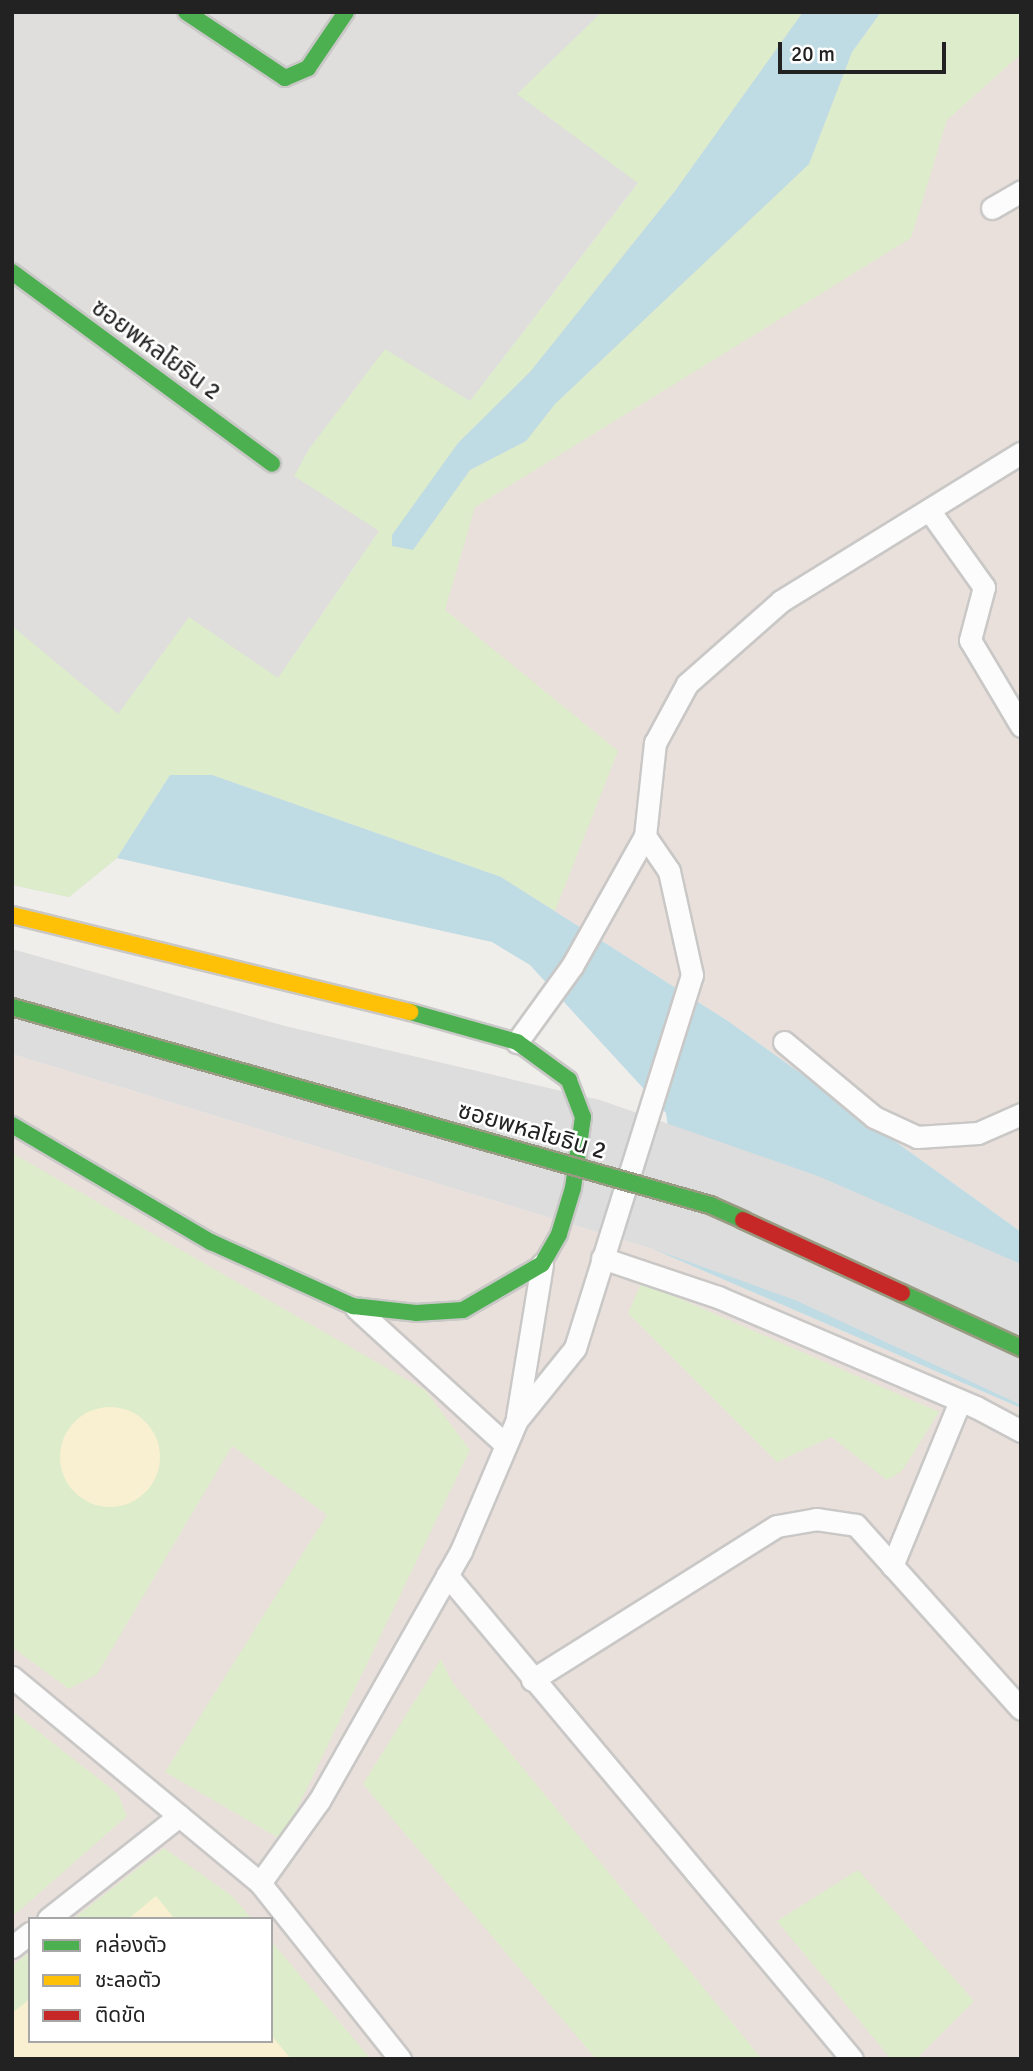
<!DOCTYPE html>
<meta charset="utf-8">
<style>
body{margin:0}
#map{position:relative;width:1033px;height:2071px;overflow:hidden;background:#f0eeeb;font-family:Signika,"Noto Sans Thai",sans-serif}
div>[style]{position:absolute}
.residential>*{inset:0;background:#dfdedc}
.military>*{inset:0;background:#eae0db}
.grass>*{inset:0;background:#ddeccb}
.sand>*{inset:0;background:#f8f0d0}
.round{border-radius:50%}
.water>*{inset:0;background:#bfdbe3}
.pier>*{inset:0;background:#dedddd}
.roads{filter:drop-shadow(2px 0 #c9c8c7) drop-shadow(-2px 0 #c9c8c7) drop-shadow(0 2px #c9c8c7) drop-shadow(0 -2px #c9c8c7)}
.lane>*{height:21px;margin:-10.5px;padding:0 10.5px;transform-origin:10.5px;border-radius:10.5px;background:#fdfcfc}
.fast>*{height:16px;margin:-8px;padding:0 8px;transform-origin:8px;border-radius:8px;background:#4caf50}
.slow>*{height:16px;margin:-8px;padding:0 8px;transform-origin:8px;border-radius:8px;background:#ffc107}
.bridges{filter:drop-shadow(2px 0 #999a82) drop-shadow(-2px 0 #999a82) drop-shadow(0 2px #999a82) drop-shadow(0 -2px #999a82)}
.fast-bridge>*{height:16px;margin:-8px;padding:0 8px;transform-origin:8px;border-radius:8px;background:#4caf50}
.jam-bridge>*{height:16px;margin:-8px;padding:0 8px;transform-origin:8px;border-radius:8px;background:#c62828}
span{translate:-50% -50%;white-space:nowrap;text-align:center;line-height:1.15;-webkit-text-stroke:5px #fff;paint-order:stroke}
.street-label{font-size:24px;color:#222}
.frame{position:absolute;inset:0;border:14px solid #222;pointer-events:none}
.legend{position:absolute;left:28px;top:1917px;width:245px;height:126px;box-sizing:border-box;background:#fff;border:2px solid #a7a7a7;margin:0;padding:9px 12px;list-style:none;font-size:21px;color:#222}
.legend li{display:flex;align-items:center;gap:14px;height:35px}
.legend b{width:35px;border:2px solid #a7a7a7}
.scale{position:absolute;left:778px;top:42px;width:168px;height:32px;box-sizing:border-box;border:4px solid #222;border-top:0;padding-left:9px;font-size:21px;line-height:24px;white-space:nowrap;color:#222;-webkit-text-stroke:5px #fff;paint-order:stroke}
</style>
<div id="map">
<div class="residential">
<i style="clip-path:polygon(12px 12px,769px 12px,449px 429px,212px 775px,170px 775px,117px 858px,69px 897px,12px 885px)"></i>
</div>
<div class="military">
<i style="clip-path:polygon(769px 12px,1021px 12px,1021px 1232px,728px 1021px,501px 877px,212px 775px,449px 429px)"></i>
<i style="clip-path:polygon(evenodd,12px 1054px,653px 1249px,1021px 1408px,1021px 2059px,12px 2059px,12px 1054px,30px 1919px,271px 1919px,271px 2041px,30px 2041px,30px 1919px)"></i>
</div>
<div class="grass">
<i style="clip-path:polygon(602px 12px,803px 12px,675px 191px,530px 372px,458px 443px,413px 550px,470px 470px,526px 441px,555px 404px,809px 164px,852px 52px,881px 12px,1021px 12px,1021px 54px,947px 120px,911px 238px,475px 507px,445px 610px,618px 751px,555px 911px,501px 877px,212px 775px,170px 775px,117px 858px,69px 897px,12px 885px,12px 626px,118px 714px,189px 617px,278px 678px,379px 531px,294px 476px,309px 449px,385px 349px,470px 401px,638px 183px,517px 94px)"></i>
<i style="clip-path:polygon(12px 1153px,425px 1390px,470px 1450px,282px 1840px,165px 1772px,327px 1515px,232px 1446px,97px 1674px,69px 1689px,12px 1647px)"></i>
<i style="clip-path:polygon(642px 1282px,939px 1412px,902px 1471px,887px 1480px,831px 1437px,777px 1462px,628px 1313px)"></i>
<i style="clip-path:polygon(441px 1659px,452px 1682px,762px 2059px,596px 2059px,363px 1784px)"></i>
<i style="clip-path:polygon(12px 1711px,117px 1793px,127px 1816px,12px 1917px)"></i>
<i style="clip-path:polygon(164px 1848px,232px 1896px,252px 1919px,73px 1919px)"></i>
<i style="clip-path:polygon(858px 1870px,974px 2001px,916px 2059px,891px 2059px,777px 1921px)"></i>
<i style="clip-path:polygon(271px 1941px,371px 2059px,12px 2059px,12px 1966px,30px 1952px,30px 2041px,271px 2041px)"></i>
</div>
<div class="sand">
<i class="round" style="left:60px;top:1407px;width:100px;height:100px"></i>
<i style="clip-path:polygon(156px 1896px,175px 1919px,128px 1919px)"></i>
<i style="clip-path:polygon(30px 1999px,30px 2041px,271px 2041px,271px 2035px,291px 2059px,12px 2059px,12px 2013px)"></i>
</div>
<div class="water">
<i style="clip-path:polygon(803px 12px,881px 12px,852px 52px,809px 164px,555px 404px,526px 441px,470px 470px,413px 550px,392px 546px,392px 535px,458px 443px,530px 372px,675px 191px)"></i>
<i style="clip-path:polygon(170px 775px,212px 775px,501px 877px,728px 1021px,1021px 1232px,1021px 1408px,653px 1249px,673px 1163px,666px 1113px,530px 965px,492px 942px,117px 858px)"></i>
</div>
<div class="pier">
<i style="clip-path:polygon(12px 949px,285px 1026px,600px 1100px,818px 1176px,1021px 1264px,1021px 1405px,795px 1300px,653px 1249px,12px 1054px)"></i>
</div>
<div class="roads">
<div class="lane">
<i style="left:992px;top:208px;width:34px;rotate:-30deg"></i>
<i style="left:929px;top:510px;width:95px;rotate:54.5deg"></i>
<i style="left:984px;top:587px;width:55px;rotate:104.8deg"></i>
<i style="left:970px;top:640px;width:100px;rotate:59.3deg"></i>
<i style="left:645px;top:836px;width:94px;rotate:-83.9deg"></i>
<i style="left:655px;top:743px;width:67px;rotate:-61.5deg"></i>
<i style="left:687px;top:684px;width:125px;rotate:-41.4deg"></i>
<i style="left:781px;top:601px;width:282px;rotate:-31.7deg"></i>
<i style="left:784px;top:1042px;width:117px;rotate:39.8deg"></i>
<i style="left:874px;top:1117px;width:47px;rotate:24.9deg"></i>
<i style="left:917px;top:1137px;width:61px;rotate:-3.8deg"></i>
<i style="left:978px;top:1133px;width:47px;rotate:-23.8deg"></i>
<i style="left:602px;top:1258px;width:122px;rotate:18.6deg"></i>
<i style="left:718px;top:1297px;width:280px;rotate:23.1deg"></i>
<i style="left:976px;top:1407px;width:51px;rotate:28.1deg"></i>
<i style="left:356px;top:1308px;width:202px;rotate:42.4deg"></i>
<i style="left:517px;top:1417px;width:155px;rotate:-80.7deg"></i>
<i style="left:892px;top:1566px;width:178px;rotate:-67.6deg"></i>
<i style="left:447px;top:1575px;width:631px;rotate:50.08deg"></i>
<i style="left:12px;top:1677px;width:322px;rotate:39.7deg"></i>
<i style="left:260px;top:1883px;width:225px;rotate:51.5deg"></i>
<i style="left:532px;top:1680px;width:289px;rotate:-32.2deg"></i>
<i style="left:777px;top:1526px;width:40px;rotate:-10deg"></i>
<i style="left:816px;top:1519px;width:40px;rotate:8.5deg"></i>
<i style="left:856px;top:1525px;width:247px;rotate:48.1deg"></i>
<i style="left:260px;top:1883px;width:101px;rotate:-54.3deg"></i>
<i style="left:319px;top:1801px;width:288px;rotate:-60.4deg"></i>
<i style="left:461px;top:1551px;width:142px;rotate:-66.9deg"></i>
<i style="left:517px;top:1420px;width:92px;rotate:-51.1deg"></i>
<i style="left:575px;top:1348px;width:391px;rotate:-72.6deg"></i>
<i style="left:692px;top:975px;width:107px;rotate:-102.5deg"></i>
<i style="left:669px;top:871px;width:42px;rotate:-124.4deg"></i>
<i style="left:645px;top:836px;width:149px;rotate:119.3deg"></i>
<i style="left:572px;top:966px;width:94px;rotate:125.9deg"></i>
<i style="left:48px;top:1919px;width:167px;rotate:-38.2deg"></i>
<i style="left:12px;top:1947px;width:23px;rotate:-38deg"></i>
</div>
<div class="fast">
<i style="left:186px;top:12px;width:119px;rotate:33.7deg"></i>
<i style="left:285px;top:78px;width:25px;rotate:-23deg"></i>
<i style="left:308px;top:68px;width:68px;rotate:-55.8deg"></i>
<i style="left:12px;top:272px;width:323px;rotate:36.4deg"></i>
<i style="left:12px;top:1125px;width:231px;rotate:30.5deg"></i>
<i style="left:211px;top:1242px;width:156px;rotate:24.3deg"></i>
<i style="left:353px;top:1306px;width:63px;rotate:6.3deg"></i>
<i style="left:416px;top:1313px;width:47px;rotate:-3.7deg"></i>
<i style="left:463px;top:1310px;width:91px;rotate:-30.2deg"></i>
<i style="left:542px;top:1264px;width:34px;rotate:-60deg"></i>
<i style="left:559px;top:1234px;width:48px;rotate:-73.1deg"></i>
<i style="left:573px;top:1188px;width:72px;rotate:-82deg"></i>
<i style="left:583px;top:1117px;width:40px;rotate:-111deg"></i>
<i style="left:569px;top:1080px;width:64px;rotate:-143.8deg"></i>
<i style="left:517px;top:1042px;width:111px;rotate:-164.3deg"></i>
</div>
<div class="slow">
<i style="left:12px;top:915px;width:410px;rotate:13.7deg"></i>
</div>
</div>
<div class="bridges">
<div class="fast-bridge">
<i style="left:12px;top:1007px;width:726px;rotate:15.84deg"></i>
<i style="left:710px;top:1205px;width:36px;rotate:24deg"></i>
<i style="left:902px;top:1293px;width:131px;rotate:24.8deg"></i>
</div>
<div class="jam-bridge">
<i style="left:743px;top:1220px;width:175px;rotate:24.7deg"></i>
</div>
</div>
<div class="street-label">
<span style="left:156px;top:350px;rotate:36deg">ซอยพหลโยธิน 2</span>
<span style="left:532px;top:1131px;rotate:16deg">ซอยพหลโยธิน 2</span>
</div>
<div class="frame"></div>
<ul class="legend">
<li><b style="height:9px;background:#4caf50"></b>คล่องตัว</li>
<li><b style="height:9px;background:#ffc107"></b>ชะลอตัว</li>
<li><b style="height:9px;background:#c62828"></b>ติดขัด</li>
</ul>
<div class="scale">20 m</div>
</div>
